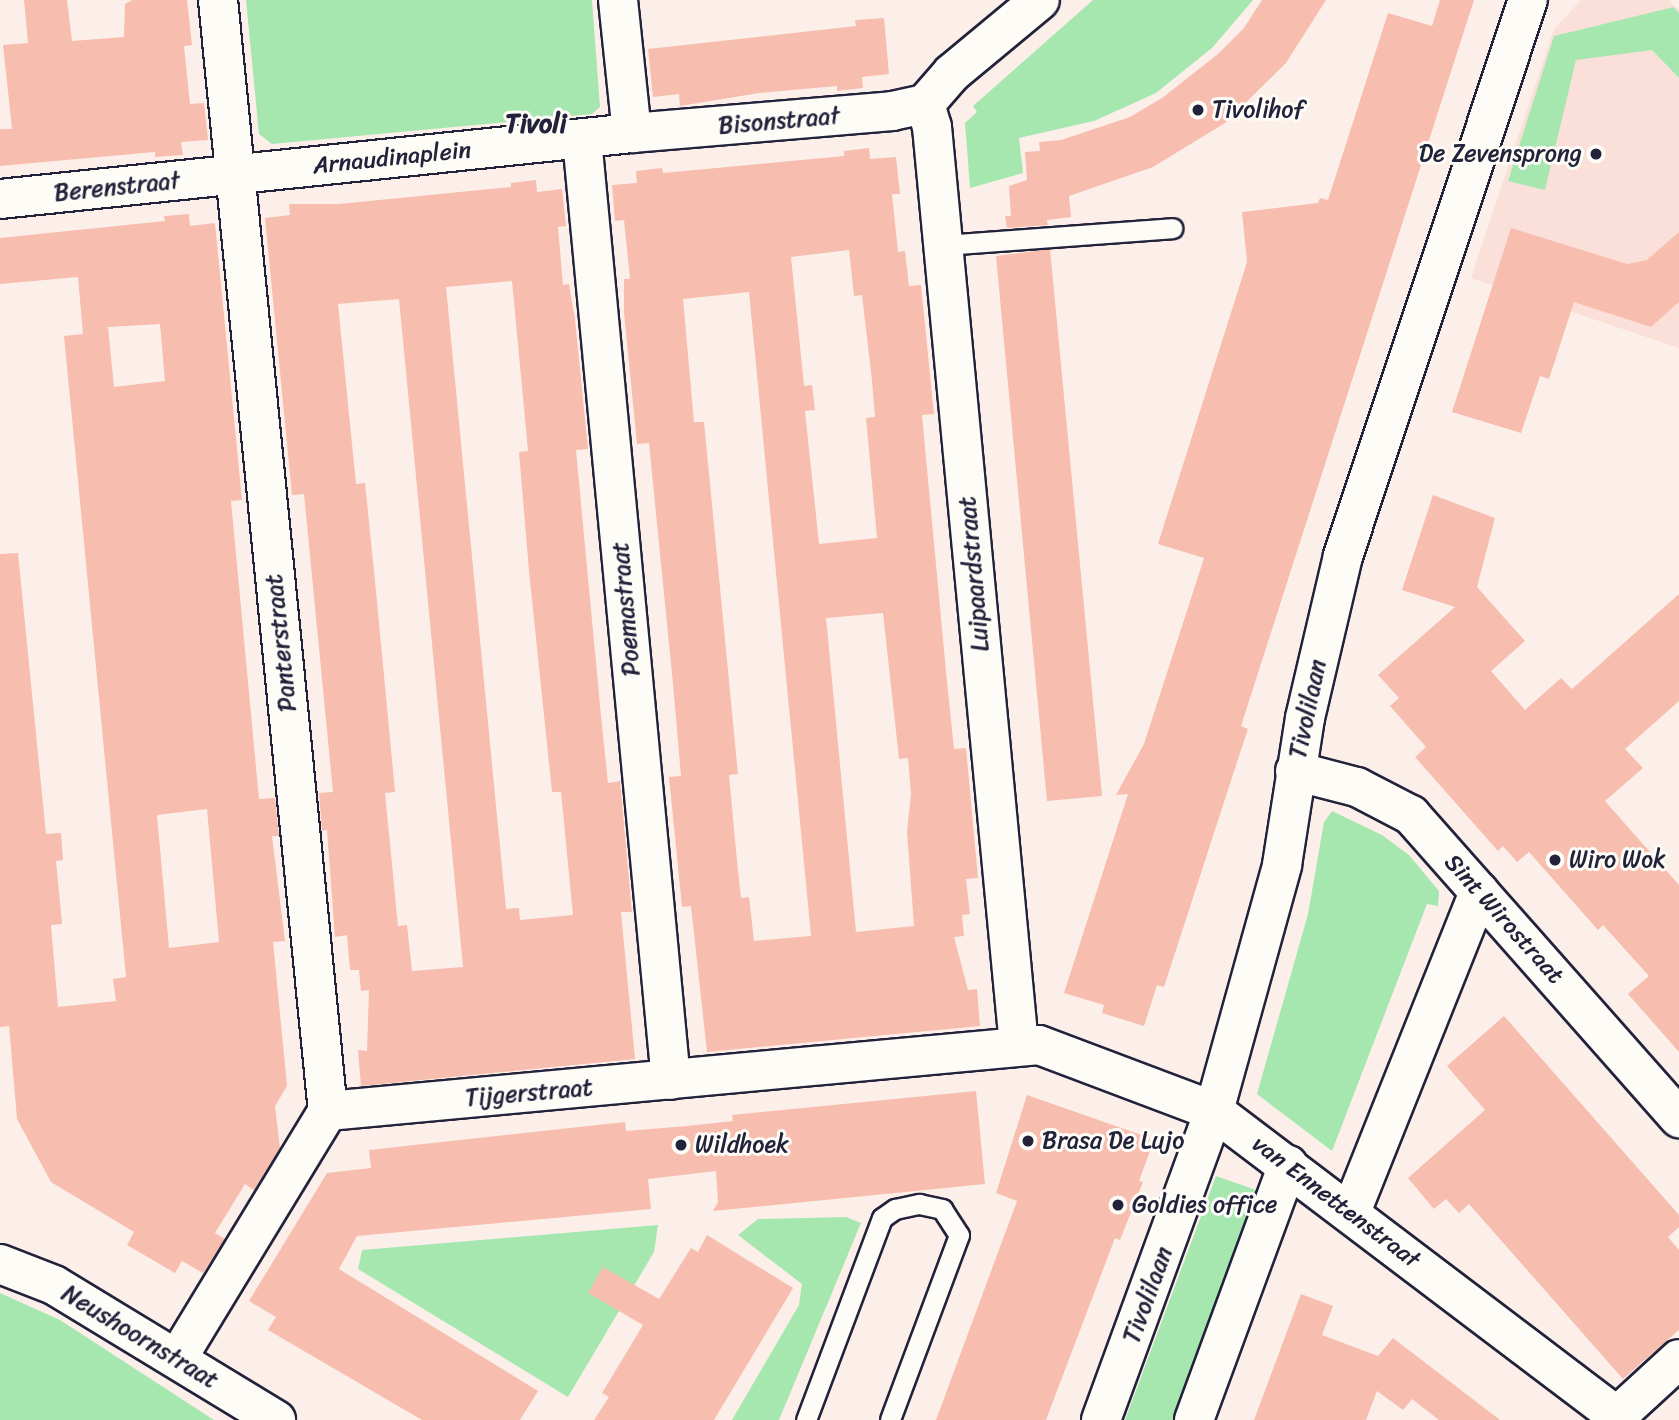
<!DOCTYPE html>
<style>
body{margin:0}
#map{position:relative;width:1679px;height:1420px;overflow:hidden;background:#fcefe9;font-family:Sriracha,sans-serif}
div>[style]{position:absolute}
.built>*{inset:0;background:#fae0d8}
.green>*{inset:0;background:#a6e7b0}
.building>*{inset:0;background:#f7bdaf}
.roads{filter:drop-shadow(2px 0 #22223b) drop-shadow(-2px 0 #22223b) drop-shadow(0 2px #22223b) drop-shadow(0 -2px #22223b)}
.service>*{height:19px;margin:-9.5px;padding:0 9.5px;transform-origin:9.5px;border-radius:9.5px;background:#fdfcf7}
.minor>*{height:38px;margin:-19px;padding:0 19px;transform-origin:19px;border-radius:19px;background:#fdfcf7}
.tertiary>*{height:38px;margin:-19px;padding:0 19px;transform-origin:19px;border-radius:19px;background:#fdfcf7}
.secondary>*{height:38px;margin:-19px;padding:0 19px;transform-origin:19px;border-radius:19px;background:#fdfcf7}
.dots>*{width:19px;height:19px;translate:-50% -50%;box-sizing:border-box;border:4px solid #fdfcf7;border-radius:50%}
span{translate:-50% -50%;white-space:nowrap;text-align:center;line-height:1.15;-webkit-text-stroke:6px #fdfcf7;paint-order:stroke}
.poi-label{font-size:24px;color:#22223b}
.left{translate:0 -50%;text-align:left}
.right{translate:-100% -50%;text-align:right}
.street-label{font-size:24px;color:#22223b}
.neighbourhood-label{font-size:26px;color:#22223b;font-weight:700}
</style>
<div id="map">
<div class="built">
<i style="clip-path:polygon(1581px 0,1669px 0,1679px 10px,1679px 348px,1471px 278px,1554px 29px)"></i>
</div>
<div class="green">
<i style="clip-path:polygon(246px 0,592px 0,600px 107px,592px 114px,272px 144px,259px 134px)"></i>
<i style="clip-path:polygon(1093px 0,1253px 0,1212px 48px,1156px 93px,1094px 121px,1019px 138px,1023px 173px,970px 188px,965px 123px,977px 112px,973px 106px)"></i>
<i style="clip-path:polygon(1674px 7px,1679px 13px,1679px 78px,1652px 50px,1576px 60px,1545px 190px,1508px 181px,1554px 36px)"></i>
<i style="clip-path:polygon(1332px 811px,1382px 835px,1409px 855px,1439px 891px,1438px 906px,1427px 904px,1332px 1151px,1257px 1094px,1308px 914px,1324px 822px)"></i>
<i style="clip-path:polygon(1216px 1176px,1259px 1191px,1175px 1420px,1125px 1420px)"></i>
<i style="clip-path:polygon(846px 1217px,861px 1223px,779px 1420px,732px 1420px,799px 1305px,802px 1284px,738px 1235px,758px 1219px)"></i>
<i style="clip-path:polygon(658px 1225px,654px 1252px,568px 1397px,358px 1269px,362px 1250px)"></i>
<i style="clip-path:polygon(0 1293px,60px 1320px,214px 1420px,0 1420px)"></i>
</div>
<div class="building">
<i style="clip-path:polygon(24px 0,67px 0,72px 41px,124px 37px,125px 4px,132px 0,187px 0,192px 45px,184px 46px,190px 104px,204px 103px,208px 140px,181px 142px,183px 155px,155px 157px,155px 152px,0 166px,0 129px,12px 129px,3px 45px,28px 43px)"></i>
<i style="clip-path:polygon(1262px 0,1326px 0,1286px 63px,1225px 123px,1153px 167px,1069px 196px,1071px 217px,1047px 220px,1048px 225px,1007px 228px,1005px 216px,1011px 216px,1009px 186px,1027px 180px,1025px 152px,1040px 151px,1039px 142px,1061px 140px,1130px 117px,1162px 98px,1218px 54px,1244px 28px)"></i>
<i style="clip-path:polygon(1440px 0,1474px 0,1241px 726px,1248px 729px,1238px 759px,1164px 987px,1157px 985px,1144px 1026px,1102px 1013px,1104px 1005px,1064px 993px,1128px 794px,1116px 795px,1144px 744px,1204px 558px,1158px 544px,1247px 262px,1242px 212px,1318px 203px,1320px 198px,1328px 200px,1388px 13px,1432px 26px)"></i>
<i style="clip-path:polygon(884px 18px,889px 74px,862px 77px,863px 88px,837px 91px,837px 86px,759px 93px,680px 106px,679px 94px,653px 97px,648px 49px,856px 26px,855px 20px)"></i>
<i style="clip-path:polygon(evenodd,869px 148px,870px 159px,896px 157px,900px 194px,892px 194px,898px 252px,905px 251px,909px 286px,921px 285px,934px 414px,922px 415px,947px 682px,954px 749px,966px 748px,978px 878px,966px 879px,970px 914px,962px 915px,964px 936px,954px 937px,968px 990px,977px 989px,980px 1026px,707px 1052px,691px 906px,682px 907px,669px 777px,681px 776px,673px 684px,649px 443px,637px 444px,624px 313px,624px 279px,630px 279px,624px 220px,615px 221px,612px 185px,637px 183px,636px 171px,662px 168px,663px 173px,844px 156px,844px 151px,869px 148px,849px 250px,854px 296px,862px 295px,872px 380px,875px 417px,866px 418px,877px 538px,819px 544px,805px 411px,815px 410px,812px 385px,804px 386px,791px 257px,849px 250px,869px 148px,749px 292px,811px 936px,754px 941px,749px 897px,741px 898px,737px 861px,729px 775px,738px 774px,704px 422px,694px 422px,683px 299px,749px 292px,869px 148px,883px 613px,899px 759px,908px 758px,911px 794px,907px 832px,914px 926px,856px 932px,826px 618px,883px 613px)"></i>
<i style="clip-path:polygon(evenodd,536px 180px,537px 192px,562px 189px,566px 226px,558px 227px,563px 285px,569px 284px,575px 319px,588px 449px,576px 450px,601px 716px,608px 783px,620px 781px,632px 912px,621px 912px,635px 1059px,361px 1086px,358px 1050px,367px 1051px,369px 990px,361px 991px,359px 970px,350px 970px,347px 935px,335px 937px,327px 830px,322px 831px,319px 793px,333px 792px,304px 494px,292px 495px,265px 218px,290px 215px,289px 204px,339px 204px,511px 187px,511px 183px,536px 180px,512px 281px,528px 451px,519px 452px,529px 571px,552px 792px,561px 792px,573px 915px,520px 920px,519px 908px,506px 909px,446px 287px,512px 281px,536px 180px,399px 299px,463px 967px,412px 971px,407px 925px,398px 926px,385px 793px,395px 792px,376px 591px,365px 483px,356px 484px,338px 304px,399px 299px)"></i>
<i style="clip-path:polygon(evenodd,189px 214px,190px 226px,215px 223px,242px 500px,231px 501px,259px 799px,275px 798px,279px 836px,272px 836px,285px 941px,273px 942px,287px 1086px,275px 1106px,280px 1148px,254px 1190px,245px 1184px,215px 1233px,225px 1239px,203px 1273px,182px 1261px,175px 1273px,127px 1245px,134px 1232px,51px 1182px,17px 1119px,9px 1026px,0 1027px,0 554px,18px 553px,46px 834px,61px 833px,63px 860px,56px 861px,62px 924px,51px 925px,58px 1007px,116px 1001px,113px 979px,126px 977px,64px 336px,83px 334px,78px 277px,0 284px,0 238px,165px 221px,164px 216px,189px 214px,160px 324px,165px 381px,114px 387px,108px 327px,160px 324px,189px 214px,207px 809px,219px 942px,169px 948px,157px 815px,207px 809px)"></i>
<i style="clip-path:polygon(1511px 228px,1627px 264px,1647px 260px,1679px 232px,1679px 302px,1651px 327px,1574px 302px,1549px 379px,1540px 376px,1521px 433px,1452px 412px)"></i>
<i style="clip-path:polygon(1050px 249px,1102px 796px,1047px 801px,996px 256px)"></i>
<i style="clip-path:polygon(1433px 495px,1495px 518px,1477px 587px,1525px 641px,1491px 671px,1525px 710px,1561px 678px,1572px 689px,1679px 594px,1679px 701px,1625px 749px,1643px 768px,1605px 801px,1679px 885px,1679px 1052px,1628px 994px,1649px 976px,1603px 925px,1598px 930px,1529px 852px,1517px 862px,1503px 846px,1498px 851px,1415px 757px,1426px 747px,1390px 706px,1399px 698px,1378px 675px,1455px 607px,1402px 590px)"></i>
<i style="clip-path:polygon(1504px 1016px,1679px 1215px,1679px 1227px,1668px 1237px,1679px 1250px,1679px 1330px,1623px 1379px,1469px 1204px,1459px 1213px,1446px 1199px,1434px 1209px,1408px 1178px,1485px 1110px,1447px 1066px)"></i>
<i style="clip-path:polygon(976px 1091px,985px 1184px,713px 1211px,718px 1202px,716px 1171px,648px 1179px,651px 1209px,357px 1236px,339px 1269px,538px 1391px,520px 1420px,422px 1420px,268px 1330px,276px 1317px,249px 1301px,327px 1173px,371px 1168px,369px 1150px,625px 1122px,626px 1131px,687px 1126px,733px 1121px,732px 1115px)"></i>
<i style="clip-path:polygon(1027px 1095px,1150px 1138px,1147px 1150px,1150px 1151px,1139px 1181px,1143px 1182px,1120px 1240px,1115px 1238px,1046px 1420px,936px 1420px,1017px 1201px,996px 1193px)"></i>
<i style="clip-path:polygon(707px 1235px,793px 1288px,714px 1420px,594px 1420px,609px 1397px,602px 1393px,643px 1325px,588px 1293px,603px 1267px,659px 1299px,691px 1248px,698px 1252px)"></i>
<i style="clip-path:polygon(1301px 1294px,1333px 1306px,1322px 1335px,1378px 1356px,1393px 1338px,1500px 1420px,1439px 1420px,1412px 1399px,1403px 1410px,1377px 1391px,1366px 1420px,1254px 1420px)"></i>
</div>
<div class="roads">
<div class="service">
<i style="left:943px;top:245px;width:230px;rotate:-4.2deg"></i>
<i style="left:806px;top:1420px;width:216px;rotate:-69.4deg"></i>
<i style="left:882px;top:1218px;width:16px;rotate:-35deg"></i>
<i style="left:895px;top:1209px;width:25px;rotate:-12deg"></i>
<i style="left:919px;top:1204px;width:24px;rotate:12deg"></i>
<i style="left:942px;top:1209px;width:31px;rotate:57deg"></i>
<i style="left:959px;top:1235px;width:197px;rotate:110.5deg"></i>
</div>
<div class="minor">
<i style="left:218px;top:0;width:1116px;rotate:84.35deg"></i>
<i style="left:618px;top:0;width:134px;rotate:84deg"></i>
<i style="left:925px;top:104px;width:24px;rotate:73deg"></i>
<i style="left:932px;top:127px;width:922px;rotate:84.59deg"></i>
<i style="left:925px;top:104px;width:41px;rotate:-48.9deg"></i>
<i style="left:952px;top:73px;width:114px;rotate:-39.7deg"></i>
<i style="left:582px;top:139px;width:945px;rotate:84.6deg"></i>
<i style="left:0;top:199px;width:635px;rotate:-5.96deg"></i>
<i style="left:632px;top:133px;width:261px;rotate:-4.8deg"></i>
<i style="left:892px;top:111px;width:34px;rotate:-12deg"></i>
<i style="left:1295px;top:771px;width:64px;rotate:14.5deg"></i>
<i style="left:1357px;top:787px;width:61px;rotate:27.4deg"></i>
<i style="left:1411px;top:815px;width:405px;rotate:48.5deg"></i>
<i style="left:328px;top:1111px;width:714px;rotate:-5.3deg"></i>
<i style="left:1039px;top:1045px;width:187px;rotate:20.7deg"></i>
<i style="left:1214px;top:1111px;width:512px;rotate:37.14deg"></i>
<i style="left:1351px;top:1212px;width:345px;rotate:-68.2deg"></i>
<i style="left:177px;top:1359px;width:290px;rotate:-58.7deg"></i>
<i style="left:1617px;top:1416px;width:84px;rotate:-42.6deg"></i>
<i style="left:1194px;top:1420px;width:272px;rotate:-69.8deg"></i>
</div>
<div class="tertiary">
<i style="left:0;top:1264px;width:58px;rotate:21.3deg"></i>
<i style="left:54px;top:1285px;width:260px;rotate:31.3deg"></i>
</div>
<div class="secondary">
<i style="left:1101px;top:1420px;width:329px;rotate:-69.9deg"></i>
<i style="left:1214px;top:1111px;width:255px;rotate:-74.5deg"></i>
<i style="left:1282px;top:865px;width:149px;rotate:-81.1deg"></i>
<i style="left:1305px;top:718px;width:166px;rotate:-76.8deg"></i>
<i style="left:1343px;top:556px;width:586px;rotate:-71.6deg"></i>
</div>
</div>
<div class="dots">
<i style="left:1198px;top:110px;background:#22223b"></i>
<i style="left:1596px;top:154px;background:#22223b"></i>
<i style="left:1555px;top:860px;background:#22223b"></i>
<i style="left:1028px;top:1141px;background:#22223b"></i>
<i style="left:681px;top:1145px;background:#22223b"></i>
<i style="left:1118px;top:1205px;background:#22223b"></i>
</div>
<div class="poi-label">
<span class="left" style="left:1212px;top:110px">Tivolihof</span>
<span class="right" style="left:1582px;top:154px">De Zevensprong</span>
<span class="left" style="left:1569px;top:860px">Wiro Wok</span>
<span class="left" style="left:1042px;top:1141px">Brasa De Lujo</span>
<span class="left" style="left:695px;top:1145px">Wildhoek</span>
<span class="left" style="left:1132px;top:1205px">Goldies office</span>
</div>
<div class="street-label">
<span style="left:779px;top:121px;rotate:-5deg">Bisonstraat</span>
<span style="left:392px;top:158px;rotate:-6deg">Arnaudinaplein</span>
<span style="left:117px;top:187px;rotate:-6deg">Berenstraat</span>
<span style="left:974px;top:574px;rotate:-95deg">Luipaardstraat</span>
<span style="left:626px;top:609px;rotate:-95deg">Poemastraat</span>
<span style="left:281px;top:643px;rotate:-96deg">Panterstraat</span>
<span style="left:1308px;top:709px;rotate:-78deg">Tivolilaan</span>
<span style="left:1504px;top:919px;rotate:48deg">Sint Wirostraat</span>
<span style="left:529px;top:1093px;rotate:-5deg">Tijgerstraat</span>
<span style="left:1336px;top:1202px;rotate:37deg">van Ennettenstraat</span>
<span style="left:1148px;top:1295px;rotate:-70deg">Tivolilaan</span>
<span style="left:140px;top:1337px;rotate:31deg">Neushoornstraat</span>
</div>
<div class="neighbourhood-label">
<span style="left:536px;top:124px">Tivoli</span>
</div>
</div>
